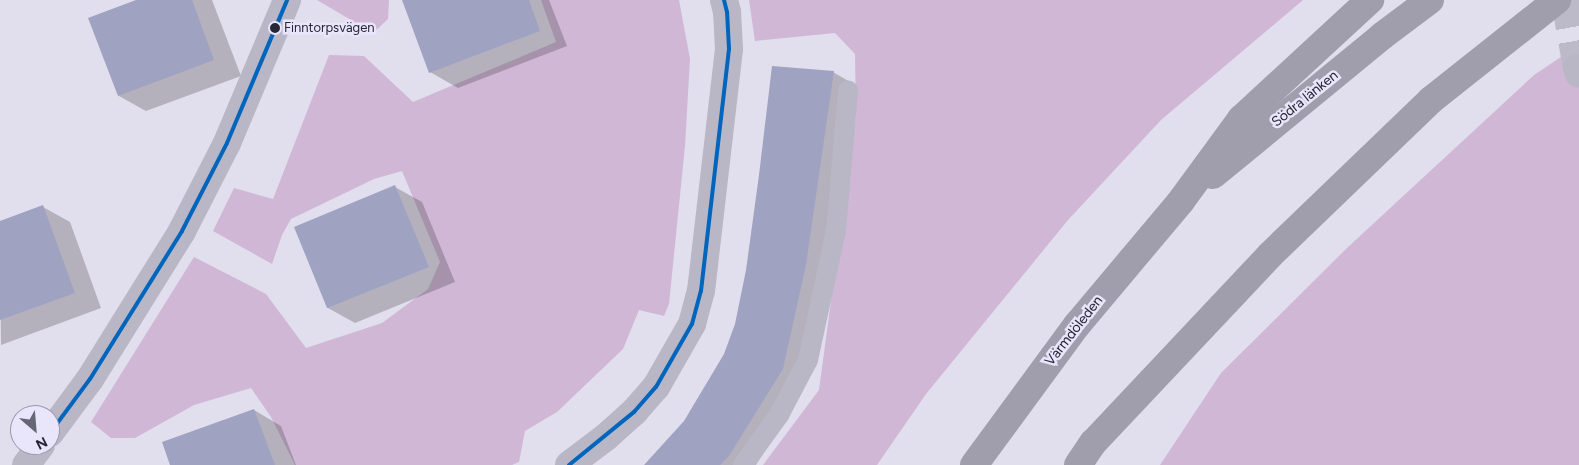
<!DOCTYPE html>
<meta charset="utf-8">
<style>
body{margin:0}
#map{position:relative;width:1579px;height:465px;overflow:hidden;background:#e1deed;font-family:Figtree,sans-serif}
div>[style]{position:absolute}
.green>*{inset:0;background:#d0b7d6}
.shadow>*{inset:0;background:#0003}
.building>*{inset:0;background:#a0a2c2}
.street-tunnel>*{height:28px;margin-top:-14px;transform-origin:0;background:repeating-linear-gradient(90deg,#bcb9c8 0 28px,transparent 0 42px)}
.lane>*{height:20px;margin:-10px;padding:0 10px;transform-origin:10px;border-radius:10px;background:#b9b7c6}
.street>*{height:28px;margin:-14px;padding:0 14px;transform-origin:14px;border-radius:14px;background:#b9b7c6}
.highway>*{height:28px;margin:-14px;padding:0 14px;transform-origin:14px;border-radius:14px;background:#a09eac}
.bus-1>*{height:4px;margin:-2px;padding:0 2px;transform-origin:2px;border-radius:2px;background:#0065bd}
.dots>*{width:14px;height:14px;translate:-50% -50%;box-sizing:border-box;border:2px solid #e9e5fa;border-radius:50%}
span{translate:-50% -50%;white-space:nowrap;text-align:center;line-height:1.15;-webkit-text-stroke:5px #e9e5fa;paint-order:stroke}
.bus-label{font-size:13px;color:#262636}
.left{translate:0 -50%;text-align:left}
.street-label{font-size:14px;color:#262636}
.north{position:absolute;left:10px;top:405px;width:50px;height:50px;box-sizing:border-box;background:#e9e5fa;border:1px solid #9b99ac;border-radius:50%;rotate:153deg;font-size:14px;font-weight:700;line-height:20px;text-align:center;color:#262636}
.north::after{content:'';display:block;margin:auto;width:18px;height:22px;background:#676676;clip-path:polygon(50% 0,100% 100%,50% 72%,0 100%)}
</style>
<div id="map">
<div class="green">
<i style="clip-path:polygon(317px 0,389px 0,388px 19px,373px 33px)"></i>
<i style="clip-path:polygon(541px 0,679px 0,690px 59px,685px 146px,669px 304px,664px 316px,639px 310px,623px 349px,557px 412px,525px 431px,519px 462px,512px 465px,295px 465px,271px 417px,251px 388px,194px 405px,135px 438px,111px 438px,91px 422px,194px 257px,266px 294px,306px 348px,382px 323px,428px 289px,440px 262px,402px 171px,374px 179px,291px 219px,282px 235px,272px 264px,213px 231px,234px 188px,273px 199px,329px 55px,364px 56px,413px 102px,556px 42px)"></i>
<i style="clip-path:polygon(749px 0,1303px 0,1161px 120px,1068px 220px,926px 394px,877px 465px,763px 465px,819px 390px,856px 115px,855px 54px,835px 33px,755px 41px)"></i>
<i style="clip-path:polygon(1579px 45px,1579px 465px,1160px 465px,1221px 373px,1347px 248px,1534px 75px)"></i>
</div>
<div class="shadow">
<i style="clip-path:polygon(139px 0,212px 0,241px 76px,146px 111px,119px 96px)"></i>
<i style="clip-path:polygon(403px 0,549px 0,567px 46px,458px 88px,430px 72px)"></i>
<i style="clip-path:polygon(833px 72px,857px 86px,830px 280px,806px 383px,756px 465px,646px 465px,685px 421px,725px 355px)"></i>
<i style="clip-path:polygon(395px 187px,422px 202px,455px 282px,355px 323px,328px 308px,295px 228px)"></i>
<i style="clip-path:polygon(43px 207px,70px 222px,101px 308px,1px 345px,0 222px)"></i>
<i style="clip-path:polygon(254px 410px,281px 426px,296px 465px,172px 465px)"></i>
</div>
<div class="building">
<i style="clip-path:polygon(136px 0,192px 0,214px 60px,118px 96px,88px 18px)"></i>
<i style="clip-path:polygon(402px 0,529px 0,540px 31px,429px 73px)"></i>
<i style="clip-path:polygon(772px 66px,834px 71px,806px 265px,783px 369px,729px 456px,720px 465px,644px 465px,684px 421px,724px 354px,735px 324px,746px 270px,759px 175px)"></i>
<i style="clip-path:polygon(395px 185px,429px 267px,327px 308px,294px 227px)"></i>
<i style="clip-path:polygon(43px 205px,75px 293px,0 320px,0 221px)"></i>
<i style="clip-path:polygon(254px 409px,275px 465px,170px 465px,162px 442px)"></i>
</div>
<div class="street-tunnel">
<i style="left:1565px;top:0;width:69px;rotate:80deg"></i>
</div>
<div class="lane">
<i style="left:743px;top:465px;width:62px;rotate:-54.2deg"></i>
<i style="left:779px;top:415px;width:62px;rotate:-62.2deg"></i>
<i style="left:808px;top:360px;width:132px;rotate:-77.8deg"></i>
<i style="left:836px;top:231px;width:141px;rotate:-85.1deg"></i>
</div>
<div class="street">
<i style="left:1577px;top:68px;width:6px;rotate:72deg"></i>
<i style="left:50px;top:433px;width:67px;rotate:-53.5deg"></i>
<i style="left:90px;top:379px;width:174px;rotate:-58.1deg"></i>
<i style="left:182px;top:231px;width:99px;rotate:-62.9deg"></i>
<i style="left:227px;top:143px;width:155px;rotate:-67.2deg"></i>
<i style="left:26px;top:465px;width:25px;rotate:-53deg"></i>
<i style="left:569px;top:465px;width:46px;rotate:-37.1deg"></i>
<i style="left:606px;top:437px;width:38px;rotate:-42deg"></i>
<i style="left:634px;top:412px;width:33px;rotate:-49deg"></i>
<i style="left:656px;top:387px;width:73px;rotate:-60.3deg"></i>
<i style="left:692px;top:324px;width:34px;rotate:-75deg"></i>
<i style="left:701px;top:291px;width:244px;rotate:-83.4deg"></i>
<i style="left:729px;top:49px;width:37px;rotate:-93deg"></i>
<i style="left:727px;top:12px;width:12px;rotate:-104deg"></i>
</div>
<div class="highway">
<i style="left:1213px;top:175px;width:219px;rotate:-39.4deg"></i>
<i style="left:1382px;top:36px;width:60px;rotate:-36.9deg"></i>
<i style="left:974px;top:465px;width:174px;rotate:-53.7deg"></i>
<i style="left:1077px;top:325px;width:162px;rotate:-50deg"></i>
<i style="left:1181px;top:201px;width:102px;rotate:-53.8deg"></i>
<i style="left:1241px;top:119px;width:176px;rotate:-42.7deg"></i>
<i style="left:1078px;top:465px;width:27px;rotate:-56deg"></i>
<i style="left:1093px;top:443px;width:258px;rotate:-46.7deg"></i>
<i style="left:1270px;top:255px;width:223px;rotate:-43.9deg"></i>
<i style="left:1431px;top:100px;width:161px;rotate:-38.4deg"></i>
</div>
<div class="bus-1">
<i style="left:50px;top:433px;width:67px;rotate:-53.5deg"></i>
<i style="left:90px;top:379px;width:174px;rotate:-58.1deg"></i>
<i style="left:182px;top:231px;width:99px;rotate:-62.9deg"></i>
<i style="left:227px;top:143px;width:155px;rotate:-67.2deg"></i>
<i style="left:569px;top:465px;width:84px;rotate:-39.2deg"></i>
<i style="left:634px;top:412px;width:33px;rotate:-49deg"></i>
<i style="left:656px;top:387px;width:73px;rotate:-60.3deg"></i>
<i style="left:692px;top:324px;width:34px;rotate:-75deg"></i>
<i style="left:701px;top:291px;width:244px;rotate:-83.4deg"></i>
<i style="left:729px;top:49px;width:37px;rotate:-93deg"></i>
<i style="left:727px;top:12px;width:12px;rotate:-104deg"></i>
</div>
<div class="dots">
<i style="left:275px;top:28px;background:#262636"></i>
</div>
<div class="bus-label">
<span class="left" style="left:284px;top:28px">Finntorpsvägen</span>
</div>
<div class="street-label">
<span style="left:1305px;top:99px;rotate:-39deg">Södra länken</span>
<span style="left:1074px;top:331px;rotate:-52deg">Värmdöleden</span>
</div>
<div class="north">N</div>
</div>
